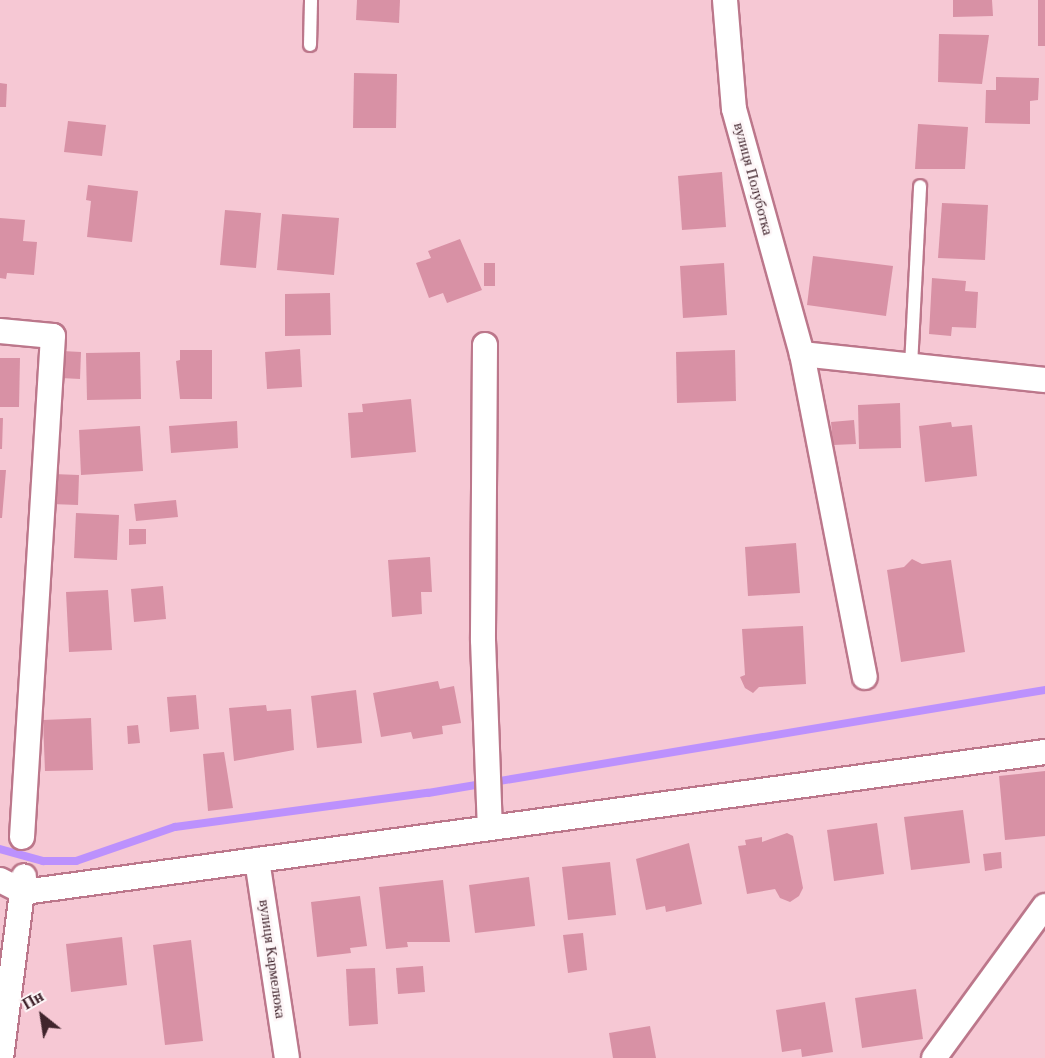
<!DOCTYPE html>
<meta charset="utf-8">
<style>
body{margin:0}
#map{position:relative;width:1045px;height:1058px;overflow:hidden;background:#f6c8d4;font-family:"Times New Roman",serif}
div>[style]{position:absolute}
.stream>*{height:8px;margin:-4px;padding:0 4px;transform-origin:4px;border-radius:4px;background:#bc91fd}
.building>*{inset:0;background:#d891a5}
.roads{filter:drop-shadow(2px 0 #bc778b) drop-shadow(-2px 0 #bc778b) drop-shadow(0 2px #bc778b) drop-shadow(0 -2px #bc778b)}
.service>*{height:12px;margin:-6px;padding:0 6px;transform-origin:6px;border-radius:6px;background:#fff}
.minor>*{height:24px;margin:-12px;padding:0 12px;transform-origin:12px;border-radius:12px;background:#fff}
span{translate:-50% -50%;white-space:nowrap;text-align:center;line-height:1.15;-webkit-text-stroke:5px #fdf5f7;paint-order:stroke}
.street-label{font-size:15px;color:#40242c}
.north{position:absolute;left:12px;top:986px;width:60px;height:60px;-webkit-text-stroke:4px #fdf5f7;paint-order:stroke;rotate:330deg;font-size:16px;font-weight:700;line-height:24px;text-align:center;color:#40242c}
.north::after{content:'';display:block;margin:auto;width:21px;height:27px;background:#40242c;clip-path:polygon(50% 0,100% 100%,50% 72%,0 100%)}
</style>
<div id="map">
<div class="stream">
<i style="left:0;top:849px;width:45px;rotate:15.6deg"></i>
<i style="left:43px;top:861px;width:33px"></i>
<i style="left:76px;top:861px;width:105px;rotate:-19deg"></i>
<i style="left:175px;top:827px;width:255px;rotate:-7.7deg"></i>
<i style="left:428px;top:793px;width:626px;rotate:-9.48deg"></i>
</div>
<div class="building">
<i style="clip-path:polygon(357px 0,400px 0,399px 23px,356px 20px)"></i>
<i style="clip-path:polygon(953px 0,992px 0,993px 16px,953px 17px)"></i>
<i style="clip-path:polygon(1038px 0,1045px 0,1045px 46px,1038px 46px)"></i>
<i style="clip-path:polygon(939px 34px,989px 35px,982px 84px,938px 82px)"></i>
<i style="clip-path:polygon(354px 73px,397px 74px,396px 128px,353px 128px)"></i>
<i style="clip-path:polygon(996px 77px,1039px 78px,1038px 100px,1030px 101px,1030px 124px,985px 123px,986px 90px,996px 90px)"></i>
<i style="clip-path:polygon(0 83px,7px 84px,6px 107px,0 107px)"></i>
<i style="clip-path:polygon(68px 121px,106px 125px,102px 156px,64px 152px)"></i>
<i style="clip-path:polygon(918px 124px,968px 127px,965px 169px,915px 169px)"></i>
<i style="clip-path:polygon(722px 172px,726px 227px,682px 230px,678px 176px)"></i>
<i style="clip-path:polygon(88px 185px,138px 191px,132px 242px,87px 237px,91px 201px,86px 200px)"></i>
<i style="clip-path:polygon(942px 203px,988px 205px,985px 260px,938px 258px)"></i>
<i style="clip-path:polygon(225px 210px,261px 213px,256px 268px,220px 265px)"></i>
<i style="clip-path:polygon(282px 214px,339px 218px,334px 275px,277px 270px)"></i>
<i style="clip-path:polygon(0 218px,25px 220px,23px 241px,37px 242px,34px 275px,7px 273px,6px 279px,0 278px)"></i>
<i style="clip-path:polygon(460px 239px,482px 290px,447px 303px,443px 293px,429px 298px,416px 263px,431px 258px,428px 251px)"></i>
<i style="clip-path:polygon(813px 256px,893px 266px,886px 316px,807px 305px)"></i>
<i style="clip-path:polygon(484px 263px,495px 263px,495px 286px,484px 286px)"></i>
<i style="clip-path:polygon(724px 263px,727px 315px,683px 318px,680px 266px)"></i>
<i style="clip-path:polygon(932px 278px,966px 281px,965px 291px,978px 292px,976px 328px,952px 327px,951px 336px,929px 334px)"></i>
<i style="clip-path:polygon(330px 293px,331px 335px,285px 336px,285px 294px)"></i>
<i style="clip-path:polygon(300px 349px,302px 387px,267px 389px,265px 352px)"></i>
<i style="clip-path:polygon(180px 350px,212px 350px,212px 399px,180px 399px,176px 361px,180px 360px)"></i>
<i style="clip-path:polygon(735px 350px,736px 401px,677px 403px,676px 352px)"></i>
<i style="clip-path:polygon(62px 351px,81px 352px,80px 379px,61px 378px)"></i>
<i style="clip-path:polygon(140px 352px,141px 399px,87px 400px,86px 353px)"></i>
<i style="clip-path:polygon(0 358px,20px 358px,19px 407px,0 407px)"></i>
<i style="clip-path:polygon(411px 399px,416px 452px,351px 458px,348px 413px,363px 412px,362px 404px)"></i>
<i style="clip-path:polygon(900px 403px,901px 448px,859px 449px,858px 405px)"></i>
<i style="clip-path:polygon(0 418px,3px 418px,2px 449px,0 449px)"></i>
<i style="clip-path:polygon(854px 420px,856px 444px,833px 445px,831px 422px)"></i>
<i style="clip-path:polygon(237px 421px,238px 448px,171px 453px,169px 426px)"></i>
<i style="clip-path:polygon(951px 422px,952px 427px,972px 425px,977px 476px,925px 482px,919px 426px)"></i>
<i style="clip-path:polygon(140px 426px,143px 471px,81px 475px,79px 430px)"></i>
<i style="clip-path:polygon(0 470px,6px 470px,2px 518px,0 518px)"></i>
<i style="clip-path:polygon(53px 474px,79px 475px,78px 505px,51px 504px)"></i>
<i style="clip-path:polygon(176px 500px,178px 517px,136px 521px,134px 504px)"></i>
<i style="clip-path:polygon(76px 513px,119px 515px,117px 560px,74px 558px)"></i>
<i style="clip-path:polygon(129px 529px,146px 529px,146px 544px,129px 545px)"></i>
<i style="clip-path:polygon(796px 543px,800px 593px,748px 596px,745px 547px)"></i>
<i style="clip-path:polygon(430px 557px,432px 592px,421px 592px,422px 614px,392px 617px,388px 560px)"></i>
<i style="clip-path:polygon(912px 559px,922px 564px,951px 560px,965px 652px,901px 662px,887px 570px,904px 567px)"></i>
<i style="clip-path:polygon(163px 586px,166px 619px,134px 622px,131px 589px)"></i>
<i style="clip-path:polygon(108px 590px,112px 650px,69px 652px,66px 592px)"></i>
<i style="clip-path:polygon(803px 626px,806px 684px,759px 687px,753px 693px,745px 688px,740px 677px,745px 675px,742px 629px)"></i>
<i style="clip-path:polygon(438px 681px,440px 689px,454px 686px,461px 723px,442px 726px,443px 734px,413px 739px,411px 732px,381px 737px,373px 693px)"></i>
<i style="clip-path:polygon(356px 690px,362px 743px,317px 748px,311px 696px)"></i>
<i style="clip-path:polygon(196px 695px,199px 729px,170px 732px,167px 697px)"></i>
<i style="clip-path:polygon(266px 705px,267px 711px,291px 709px,294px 750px,234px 761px,229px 708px)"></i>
<i style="clip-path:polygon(91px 718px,93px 770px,45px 771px,43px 720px)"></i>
<i style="clip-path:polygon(138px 725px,140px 743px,128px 744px,127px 726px)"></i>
<i style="clip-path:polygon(224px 752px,233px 808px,208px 811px,203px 754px)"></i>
<i style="clip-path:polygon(1045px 771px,1045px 836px,1005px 840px,999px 776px)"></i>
<i style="clip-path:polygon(963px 810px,970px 863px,911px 870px,904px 817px)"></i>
<i style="clip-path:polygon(877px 823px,884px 874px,834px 881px,827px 830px)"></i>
<i style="clip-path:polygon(787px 833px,793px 836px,803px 888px,799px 896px,790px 902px,780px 898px,775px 889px,747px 894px,738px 846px,746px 845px,745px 840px,762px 837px,762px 842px)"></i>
<i style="clip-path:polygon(689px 843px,702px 904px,666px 912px,665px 906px,646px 910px,636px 859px)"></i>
<i style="clip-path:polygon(1001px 852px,1002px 868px,985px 871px,983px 854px)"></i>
<i style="clip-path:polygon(610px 862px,616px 915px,568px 920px,562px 867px)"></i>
<i style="clip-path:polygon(529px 877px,535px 926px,475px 933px,469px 885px)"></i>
<i style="clip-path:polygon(443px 880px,450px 942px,407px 942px,408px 947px,386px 949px,379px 887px)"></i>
<i style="clip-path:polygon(360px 896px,367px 946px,350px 948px,351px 953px,317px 957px,311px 902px)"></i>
<i style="clip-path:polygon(583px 933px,587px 970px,568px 973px,563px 935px)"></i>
<i style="clip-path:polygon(122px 937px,127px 985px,71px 992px,66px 944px)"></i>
<i style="clip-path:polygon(191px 940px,203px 1041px,165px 1045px,153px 945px)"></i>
<i style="clip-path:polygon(423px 966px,425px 992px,398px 994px,396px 968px)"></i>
<i style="clip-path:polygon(375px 968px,378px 1024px,349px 1026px,346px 969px)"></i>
<i style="clip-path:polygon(916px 989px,923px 1039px,862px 1048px,855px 998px)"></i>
<i style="clip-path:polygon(825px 1002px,833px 1052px,802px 1057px,801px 1049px,782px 1052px,776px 1010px)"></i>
<i style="clip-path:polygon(650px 1026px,656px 1058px,613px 1058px,609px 1033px)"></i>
</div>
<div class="roads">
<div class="service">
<i style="left:310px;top:45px;width:45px;rotate:-88.7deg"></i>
<i style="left:911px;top:366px;width:180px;rotate:-87.1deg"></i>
</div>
<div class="minor">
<i style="left:725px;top:0;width:109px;rotate:85.3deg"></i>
<i style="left:734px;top:109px;width:254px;rotate:74.5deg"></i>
<i style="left:802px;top:354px;width:329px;rotate:79deg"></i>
<i style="left:0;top:331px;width:53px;rotate:5.4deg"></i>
<i style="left:53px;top:336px;width:502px;rotate:93.54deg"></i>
<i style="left:485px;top:345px;width:295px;rotate:90.4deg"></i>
<i style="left:483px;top:640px;width:188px;rotate:87.9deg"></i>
<i style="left:802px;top:354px;width:244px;rotate:6.1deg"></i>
<i style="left:257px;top:860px;width:200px;rotate:81.4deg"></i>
<i style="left:0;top:880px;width:27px;rotate:27deg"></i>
<i style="left:24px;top:892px;width:1031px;rotate:-7.81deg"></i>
<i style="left:1px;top:1058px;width:183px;rotate:-82.8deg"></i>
<i style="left:934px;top:1058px;width:188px;rotate:-53.9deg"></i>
</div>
</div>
<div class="street-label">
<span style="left:753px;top:179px;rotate:75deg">вулиця Полуботка</span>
<span style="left:272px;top:959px;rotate:82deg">вулиця Кармелюка</span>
</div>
<div class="north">Пн</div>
</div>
